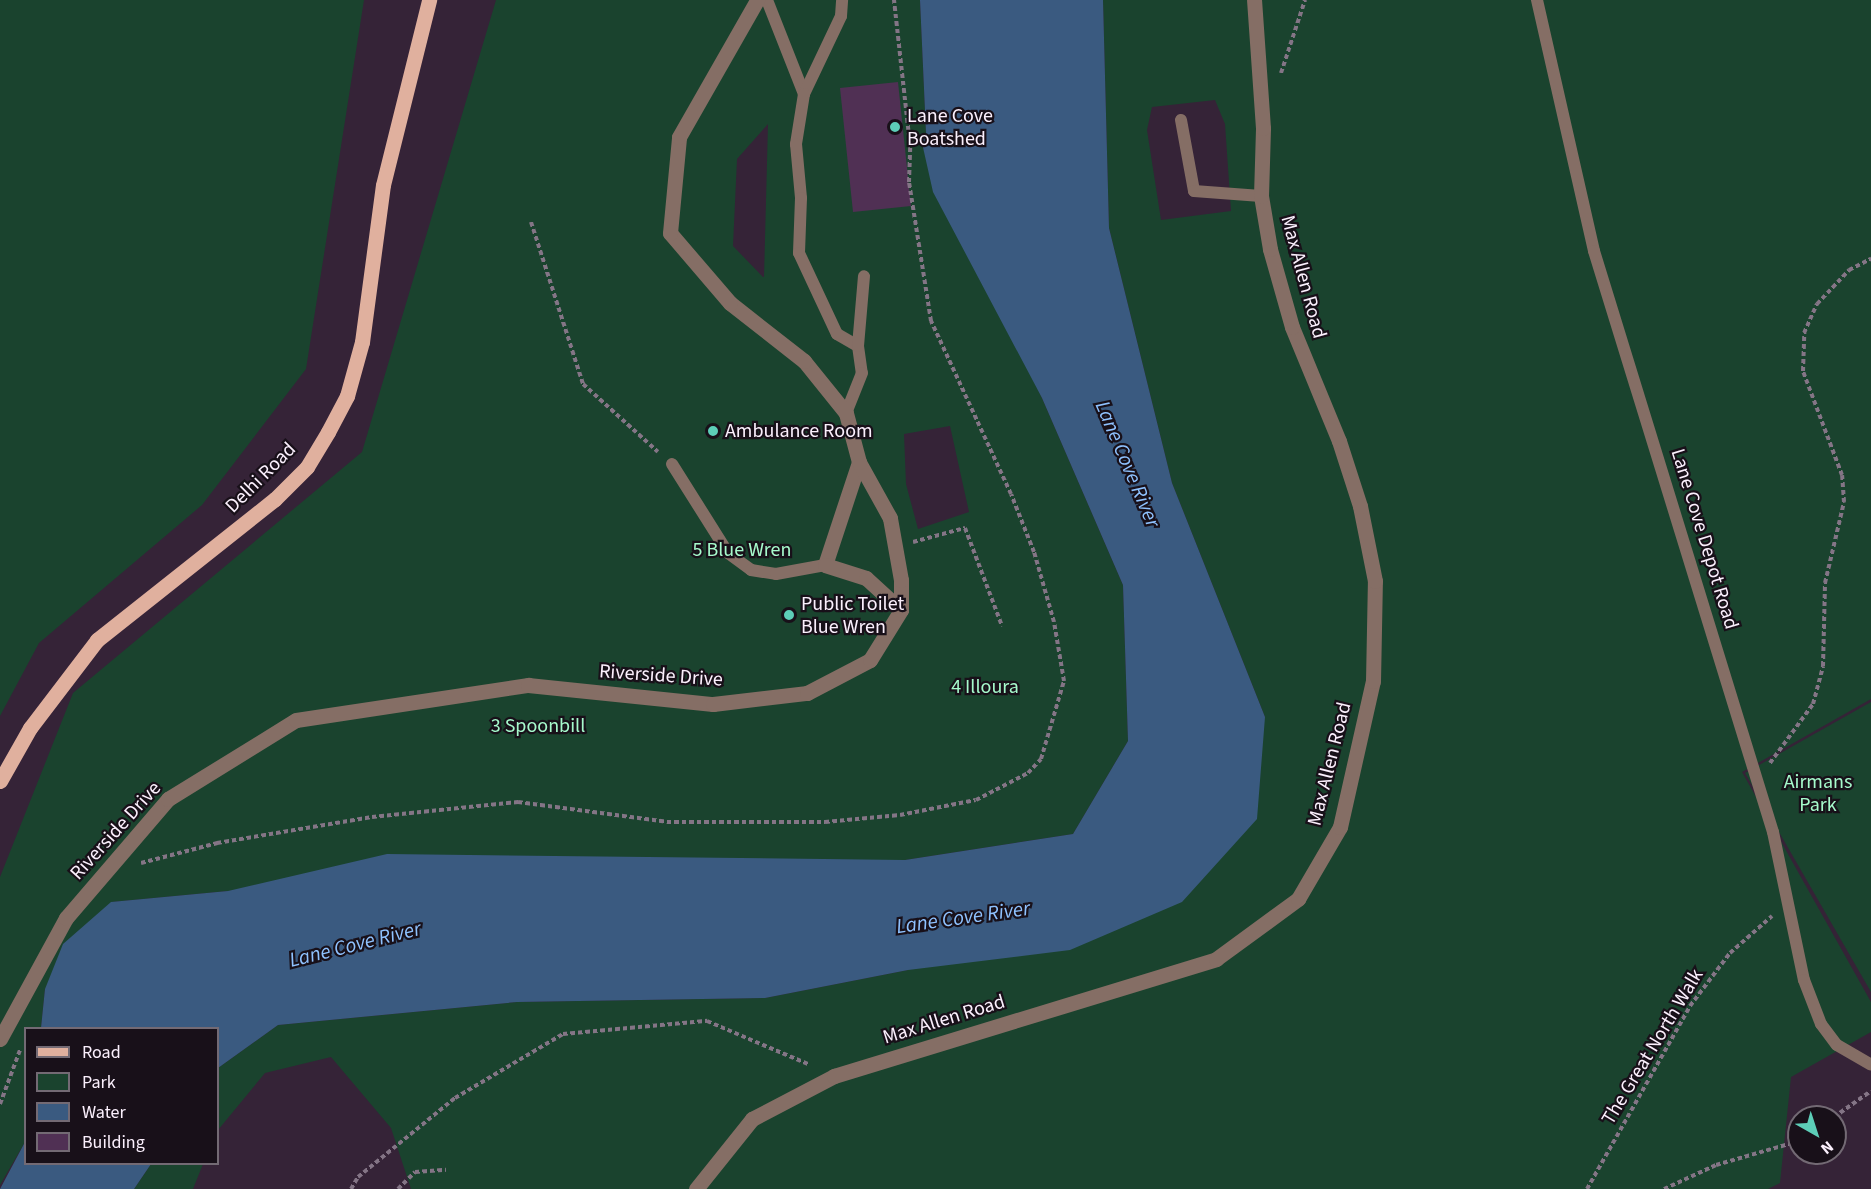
<!DOCTYPE html>
<style>
body{margin:0}
#map{position:relative;width:1871px;height:1189px;overflow:hidden;background:#352337;font-family:"Source Sans 3",sans-serif}
div>[style]{position:absolute}
.green>*{inset:0;background:#1a432e}
.water>*{inset:0;background:#3a5a80}
.building>*{inset:0;background:#503054}
.path>*{height:4px;margin-top:-2px;transform-origin:0;background:repeating-linear-gradient(90deg,#847586 0 4.5px,transparent 0 7.5px)}
.lane>*{height:12px;margin:-6px;padding:0 6px;transform-origin:6px;border-radius:6px;background:#856e65}
.street>*{height:15px;margin:-7.5px;padding:0 7.5px;transform-origin:7.5px;border-radius:7.5px;background:#856e65}
.primary>*{height:15px;margin:-7.5px;padding:0 7.5px;transform-origin:7.5px;border-radius:7.5px;background:#e0b09e}
.dots>*{width:16px;height:16px;translate:-50% -50%;box-sizing:border-box;border:3px solid #181019;border-radius:50%}
span{translate:-50% -50%;white-space:nowrap;text-align:center;line-height:1.15;-webkit-text-stroke:4.5px #181019;paint-order:stroke}
.poi-label{font-size:20px;color:#fbf0fd}
.left{translate:0 -50%;text-align:left}
.street-label{font-size:20px;color:#fbf0fd}
.park-label{font-size:20px;color:#a6facc}
.water-label{font-size:21px;color:#8fc2ff;font-style:italic}
.legend{position:absolute;left:24px;top:1027px;width:195px;height:138px;box-sizing:border-box;background:#181019;border:2px solid #736a74;margin:0;padding:8px 10px;list-style:none;font-size:18px;color:#fbf0fd}
.legend li{display:flex;align-items:center;gap:12px;height:30px}
.legend b{width:30px;border:2px solid #736a74}
.north{position:absolute;left:1787px;top:1105px;width:60px;height:60px;box-sizing:border-box;background:#181019;border:2px solid #736a74;border-radius:50%;rotate:141deg;font-size:16px;font-weight:700;line-height:24px;text-align:center;color:#fbf0fd}
.north::after{content:'';display:block;margin:auto;width:21px;height:27px;background:#5dceb8;clip-path:polygon(50% 0,100% 100%,50% 72%,0 100%)}
</style>
<div id="map">
<div class="green">
<i style="clip-path:polygon(0 0,364px 0,306px 369px,202px 505px,39px 643px,0 716px)"></i>
<i style="clip-path:polygon(evenodd,496px 0,920px 0,926px 133px,920px 135px,921px 143px,1042px 398px,1123px 585px,1128px 741px,1073px 834px,905px 860px,228px 891px,112px 902px,45px 989px,41px 1028px,26px 1028px,25px 1142px,0 1185px,0 877px,73px 693px,362px 452px,496px 0,768px 124px,764px 277px,763px 277px,733px 246px,737px 159px,768px 124px,496px 0,950px 426px,969px 512px,918px 529px,906px 484px,904px 434px,950px 426px)"></i>
<i style="clip-path:polygon(evenodd,1103px 0,1871px 0,1871px 699px,1742px 772px,1871px 1002px,1871px 1032px,1791px 1077px,1780px 1183px,1768px 1189px,411px 1189px,391px 1128px,331px 1057px,265px 1073px,218px 1130px,218px 1068px,278px 1025px,517px 1002px,765px 998px,908px 970px,1265px 717px,1172px 483px,1109px 228px,1103px 0,1215px 100px,1225px 124px,1231px 211px,1161px 220px,1147px 130px,1152px 107px,1215px 100px)"></i>
<i style="clip-path:polygon(1871px 702px,1871px 992px,1745px 773px)"></i>
<i style="clip-path:polygon(151px 1164px,203px 1164px,193px 1189px,134px 1189px)"></i>
</div>
<div class="water">
<i style="clip-path:polygon(920px 0,1103px 0,1109px 228px,1172px 483px,1265px 717px,1257px 819px,1182px 902px,1070px 950px,908px 970px,765px 998px,517px 1002px,278px 1025px,218px 1068px,218px 1028px,41px 1028px,45px 989px,63px 944px,111px 902px,228px 891px,387px 854px,905px 860px,1073px 834px,1128px 741px,1123px 585px,1042px 398px,933px 192px,920px 134px,926px 133px)"></i>
<i style="clip-path:polygon(25px 1142px,26px 1164px,151px 1164px,134px 1189px,0 1189px)"></i>
</div>
<div class="building">
<i style="clip-path:polygon(898px 82px,911px 206px,853px 212px,840px 88px)"></i>
</div>
<div class="path">
<i style="left:1281px;top:73px;width:77px;rotate:-71.8deg"></i>
<i style="left:531px;top:222px;width:170px;rotate:72.2deg"></i>
<i style="left:583px;top:384px;width:101px;rotate:42.2deg"></i>
<i style="left:913px;top:542px;width:54px;rotate:-15.1deg"></i>
<i style="left:965px;top:528px;width:105px;rotate:69.3deg"></i>
<i style="left:1770px;top:763px;width:73px;rotate:-53.9deg"></i>
<i style="left:1813px;top:704px;width:39px;rotate:-75deg"></i>
<i style="left:1823px;top:666px;width:83px;rotate:-88.6deg"></i>
<i style="left:1825px;top:583px;width:83px;rotate:-76.8deg"></i>
<i style="left:1844px;top:502px;width:27px;rotate:-94deg"></i>
<i style="left:1842px;top:475px;width:111px;rotate:-110.6deg"></i>
<i style="left:1803px;top:371px;width:38px;rotate:-88deg"></i>
<i style="left:1804px;top:333px;width:32px;rotate:-66deg"></i>
<i style="left:1817px;top:304px;width:47px;rotate:-46.7deg"></i>
<i style="left:1849px;top:270px;width:25px;rotate:-27deg"></i>
<i style="left:141px;top:863px;width:79px;rotate:-14.7deg"></i>
<i style="left:217px;top:843px;width:157px;rotate:-9.5deg"></i>
<i style="left:372px;top:817px;width:147px;rotate:-5.9deg"></i>
<i style="left:518px;top:802px;width:150px;rotate:7.6deg"></i>
<i style="left:667px;top:822px;width:158px"></i>
<i style="left:825px;top:822px;width:75px;rotate:-5.3deg"></i>
<i style="left:900px;top:815px;width:77px;rotate:-11.2deg"></i>
<i style="left:976px;top:800px;width:59px;rotate:-27.4deg"></i>
<i style="left:1028px;top:773px;width:19px;rotate:-47deg"></i>
<i style="left:1041px;top:759px;width:81px;rotate:-73.6deg"></i>
<i style="left:1064px;top:681px;width:60px;rotate:-99.6deg"></i>
<i style="left:1054px;top:622px;width:73px;rotate:-105.9deg"></i>
<i style="left:1034px;top:552px;width:62px;rotate:-111.6deg"></i>
<i style="left:1011px;top:494px;width:191px;rotate:-114.8deg"></i>
<i style="left:931px;top:321px;width:141px;rotate:-99deg"></i>
<i style="left:909px;top:182px;width:37px;rotate:-88deg"></i>
<i style="left:910px;top:145px;width:146px;rotate:-96.3deg"></i>
<i style="left:0;top:1104px;width:58px;rotate:-69.7deg"></i>
<i style="left:1834px;top:1117px;width:45px;rotate:-35.1deg"></i>
<i style="left:351px;top:1189px;width:14px;rotate:-60deg"></i>
<i style="left:358px;top:1177px;width:125px;rotate:-39.2deg"></i>
<i style="left:455px;top:1098px;width:126px;rotate:-30.7deg"></i>
<i style="left:563px;top:1034px;width:145px;rotate:-5.2deg"></i>
<i style="left:707px;top:1021px;width:112px;rotate:23.1deg"></i>
<i style="left:398px;top:1189px;width:24px;rotate:-45deg"></i>
<i style="left:415px;top:1172px;width:31px;rotate:-4deg"></i>
<i style="left:1587px;top:1189px;width:210px;rotate:-60.6deg"></i>
<i style="left:1690px;top:1006px;width:66px;rotate:-53deg"></i>
<i style="left:1730px;top:953px;width:56px;rotate:-41.4deg"></i>
<i style="left:1664px;top:1189px;width:57px;rotate:-24.8deg"></i>
<i style="left:1716px;top:1165px;width:86px;rotate:-16.1deg"></i>
</div>
<div class="lane">
<i style="left:767px;top:0;width:101px;rotate:68.5deg"></i>
<i style="left:804px;top:94px;width:86px;rotate:-64.6deg"></i>
<i style="left:841px;top:16px;width:16px;rotate:-86deg"></i>
<i style="left:1537px;top:0;width:257px;rotate:77.2deg"></i>
<i style="left:1594px;top:251px;width:608px;rotate:72.88deg"></i>
<i style="left:1773px;top:832px;width:151px;rotate:78.2deg"></i>
<i style="left:1804px;top:980px;width:47px;rotate:68.9deg"></i>
<i style="left:1821px;top:1024px;width:26px;rotate:53deg"></i>
<i style="left:1837px;top:1045px;width:39px;rotate:30deg"></i>
<i style="left:804px;top:94px;width:51px;rotate:99.1deg"></i>
<i style="left:796px;top:144px;width:54px;rotate:84.7deg"></i>
<i style="left:801px;top:198px;width:55px;rotate:92.1deg"></i>
<i style="left:799px;top:253px;width:89px;rotate:64.9deg"></i>
<i style="left:837px;top:334px;width:24px;rotate:30deg"></i>
<i style="left:858px;top:346px;width:27px;rotate:82deg"></i>
<i style="left:862px;top:373px;width:43px;rotate:111.8deg"></i>
<i style="left:1181px;top:120px;width:72px;rotate:79.6deg"></i>
<i style="left:1194px;top:191px;width:67px;rotate:4.3deg"></i>
<i style="left:858px;top:346px;width:70px;rotate:-85.1deg"></i>
<i style="left:672px;top:464px;width:105px;rotate:57.8deg"></i>
<i style="left:728px;top:553px;width:29px;rotate:36deg"></i>
<i style="left:751px;top:570px;width:25px;rotate:9deg"></i>
<i style="left:776px;top:574px;width:50px;rotate:-10.4deg"></i>
</div>
<div class="street">
<i style="left:859px;top:462px;width:108px;rotate:108.3deg"></i>
<i style="left:825px;top:565px;width:43px;rotate:17.6deg"></i>
<i style="left:866px;top:578px;width:47px;rotate:42.4deg"></i>
<i style="left:0;top:1039px;width:138px;rotate:-61.4deg"></i>
<i style="left:66px;top:918px;width:157px;rotate:-49.4deg"></i>
<i style="left:168px;top:799px;width:150px;rotate:-31.7deg"></i>
<i style="left:296px;top:720px;width:235px;rotate:-8.6deg"></i>
<i style="left:528px;top:685px;width:186px;rotate:5.9deg"></i>
<i style="left:713px;top:704px;width:95px;rotate:-6.7deg"></i>
<i style="left:807px;top:693px;width:71px;rotate:-27.6deg"></i>
<i style="left:870px;top:660px;width:59px;rotate:-58.2deg"></i>
<i style="left:901px;top:610px;width:30px;rotate:-90deg"></i>
<i style="left:901px;top:580px;width:63px;rotate:-100.1deg"></i>
<i style="left:890px;top:518px;width:64px;rotate:-119deg"></i>
<i style="left:859px;top:462px;width:51px;rotate:-104.9deg"></i>
<i style="left:846px;top:413px;width:67px;rotate:-128.9deg"></i>
<i style="left:804px;top:361px;width:94px;rotate:-141.9deg"></i>
<i style="left:730px;top:303px;width:92px;rotate:-130.6deg"></i>
<i style="left:670px;top:233px;width:96px;rotate:-84.6deg"></i>
<i style="left:679px;top:137px;width:158px;rotate:-60.3deg"></i>
<i style="left:696px;top:1189px;width:90px;rotate:-51.3deg"></i>
<i style="left:752px;top:1119px;width:93px;rotate:-27.7deg"></i>
<i style="left:834px;top:1076px;width:400px;rotate:-17deg"></i>
<i style="left:1216px;top:959px;width:102px;rotate:-36.2deg"></i>
<i style="left:1298px;top:899px;width:83px;rotate:-59.7deg"></i>
<i style="left:1340px;top:827px;width:150px;rotate:-77.3deg"></i>
<i style="left:1373px;top:681px;width:100px;rotate:-88.9deg"></i>
<i style="left:1375px;top:581px;width:76px;rotate:-101.3deg"></i>
<i style="left:1360px;top:506px;width:68px;rotate:-107.9deg"></i>
<i style="left:1339px;top:441px;width:123px;rotate:-112.4deg"></i>
<i style="left:1292px;top:327px;width:81px;rotate:-105.8deg"></i>
<i style="left:1270px;top:249px;width:54px;rotate:-99.6deg"></i>
<i style="left:1261px;top:196px;width:68px;rotate:-88.3deg"></i>
<i style="left:1263px;top:128px;width:128px;rotate:-94deg"></i>
</div>
<div class="primary">
<i style="left:0;top:781px;width:61px;rotate:-60.5deg"></i>
<i style="left:30px;top:728px;width:111px;rotate:-52.7deg"></i>
<i style="left:97px;top:640px;width:227px;rotate:-38.4deg"></i>
<i style="left:275px;top:499px;width:45px;rotate:-45deg"></i>
<i style="left:307px;top:467px;width:41px;rotate:-59deg"></i>
<i style="left:328px;top:432px;width:41px;rotate:-62.2deg"></i>
<i style="left:347px;top:396px;width:56px;rotate:-74.5deg"></i>
<i style="left:362px;top:342px;width:158px;rotate:-82.4deg"></i>
<i style="left:383px;top:185px;width:191px;rotate:-76deg"></i>
</div>
<div class="dots">
<i style="left:895px;top:127px;background:#5dceb8"></i>
<i style="left:713px;top:431px;background:#5dceb8"></i>
<i style="left:789px;top:615px;background:#5dceb8"></i>
</div>
<div class="poi-label">
<span class="left" style="left:907px;top:128px">Lane Cove<br>Boatshed</span>
<span class="left" style="left:725px;top:431px">Ambulance Room</span>
<span class="left" style="left:801px;top:616px">Public Toilet<br>Blue Wren</span>
</div>
<div class="street-label">
<span style="left:1303px;top:277px;rotate:75deg">Max Allen Road</span>
<span style="left:261px;top:478px;rotate:-45deg">Delhi Road</span>
<span style="left:1704px;top:539px;rotate:73deg">Lane Cove Depot Road</span>
<span style="left:661px;top:676px;rotate:4deg">Riverside Drive</span>
<span style="left:1330px;top:764px;rotate:-76deg">Max Allen Road</span>
<span style="left:116px;top:831px;rotate:-48deg">Riverside Drive</span>
<span style="left:944px;top:1020px;rotate:-17deg">Max Allen Road</span>
<span style="left:1653px;top:1047px;rotate:-59deg">The Great North Walk</span>
</div>
<div class="park-label">
<span style="left:742px;top:550px">5 Blue Wren</span>
<span style="left:985px;top:687px">4 Illoura</span>
<span style="left:538px;top:726px">3 Spoonbill</span>
<span style="left:1818px;top:794px">Airmans<br>Park</span>
</div>
<div class="water-label">
<span style="left:1128px;top:464px;rotate:67deg">Lane Cove River</span>
<span style="left:963px;top:917px;rotate:-8deg">Lane Cove River</span>
<span style="left:355px;top:944px;rotate:-14deg">Lane Cove River</span>
</div>
<ul class="legend">
<li><b style="height:8px;background:#e0b09e"></b>Road</li>
<li><b style="height:16px;background:#1a432e"></b>Park</li>
<li><b style="height:16px;background:#3a5a80"></b>Water</li>
<li><b style="height:16px;background:#503054"></b>Building</li>
</ul>
<div class="north">N</div>
</div>
